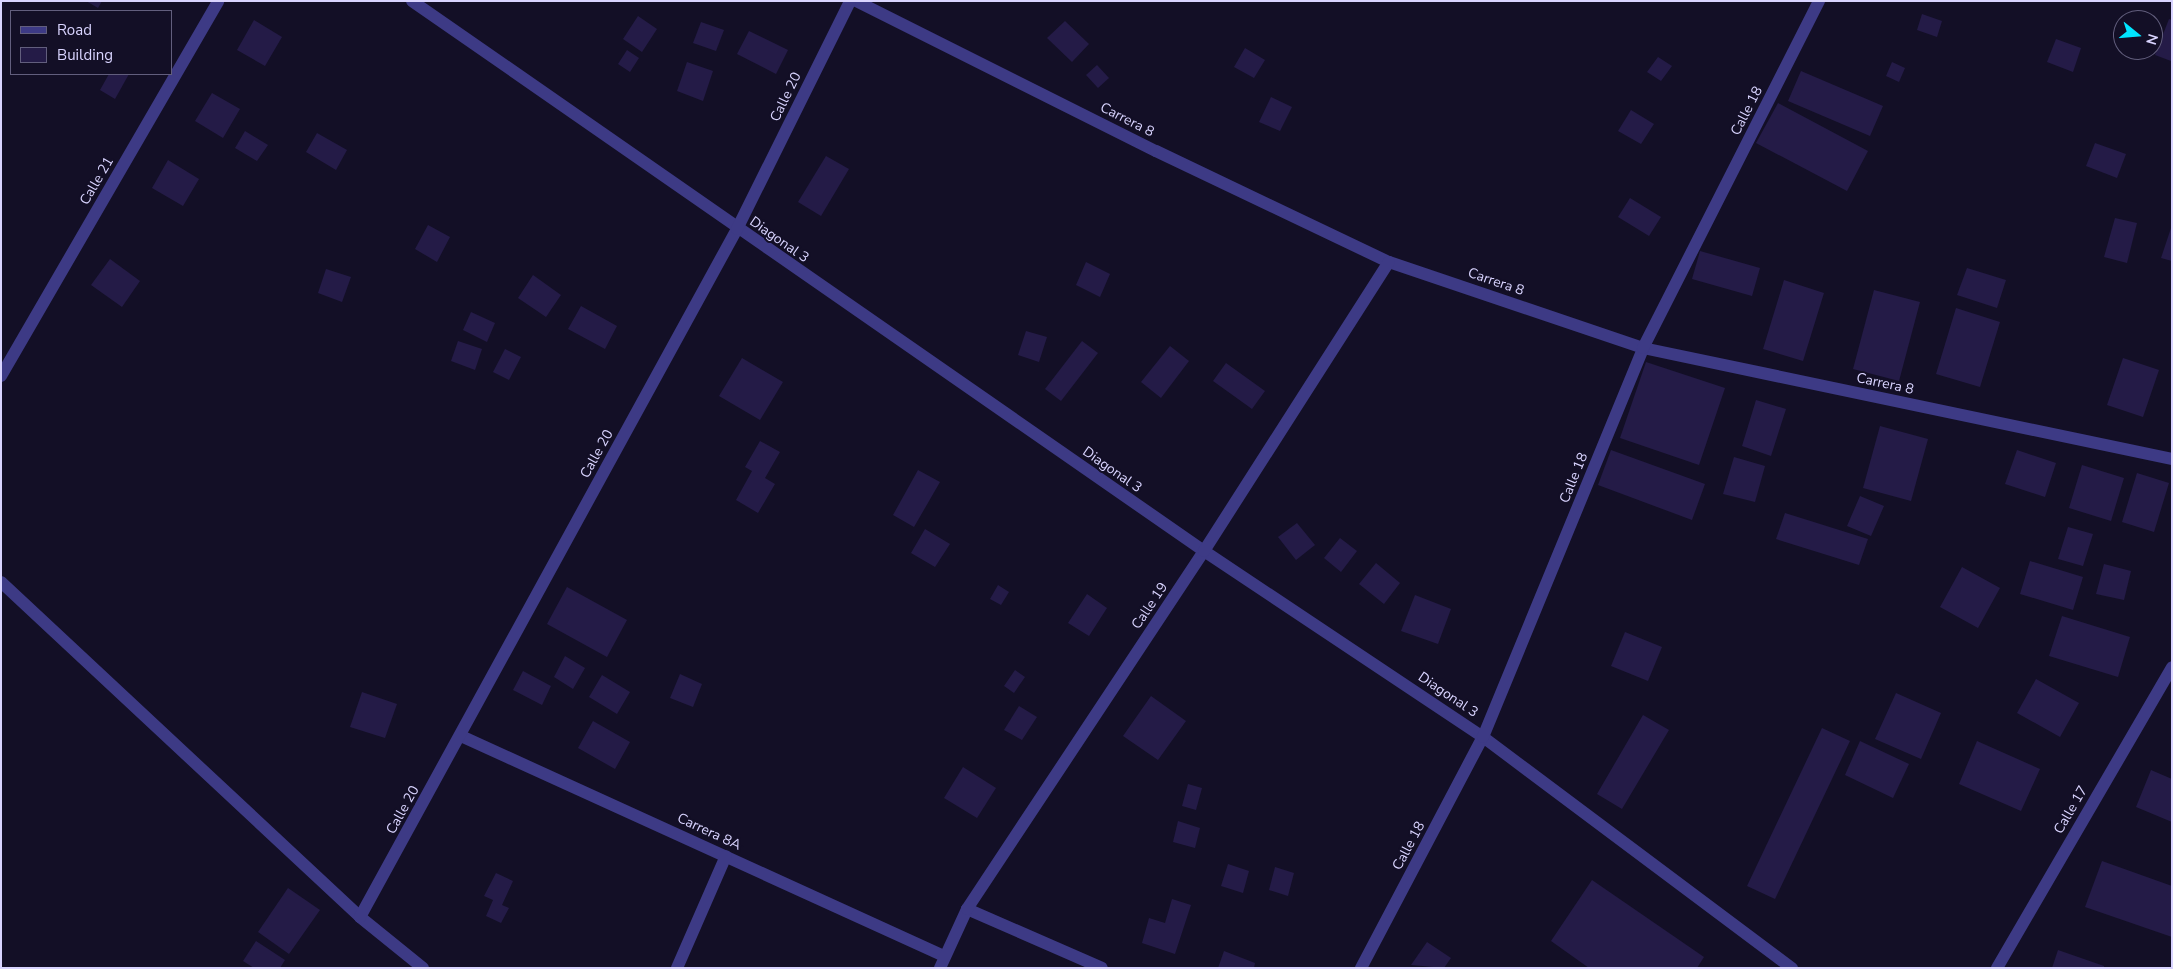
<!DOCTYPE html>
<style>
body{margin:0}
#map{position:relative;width:2173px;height:969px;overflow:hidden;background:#130f26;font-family:"Nunito Sans",sans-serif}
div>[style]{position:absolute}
.building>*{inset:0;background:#241b47}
.minor>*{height:12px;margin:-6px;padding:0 6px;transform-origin:6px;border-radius:6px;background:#3d3a85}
span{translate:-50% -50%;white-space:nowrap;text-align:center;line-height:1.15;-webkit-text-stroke:4px #130f26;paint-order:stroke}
.street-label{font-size:14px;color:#d9d4ff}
.frame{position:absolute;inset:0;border:2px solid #d9d4ff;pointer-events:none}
.legend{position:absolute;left:10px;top:10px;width:162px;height:65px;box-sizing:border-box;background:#130f26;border:1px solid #625e7d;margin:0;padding:6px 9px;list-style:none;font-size:15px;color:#d9d4ff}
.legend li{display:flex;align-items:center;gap:10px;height:25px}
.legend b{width:25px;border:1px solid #625e7d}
.north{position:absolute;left:2113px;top:10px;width:50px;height:50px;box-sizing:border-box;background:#130f26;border:1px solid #625e7d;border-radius:50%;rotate:107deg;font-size:14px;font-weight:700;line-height:20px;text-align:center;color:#d9d4ff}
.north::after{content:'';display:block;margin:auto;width:18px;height:22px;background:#00e5ff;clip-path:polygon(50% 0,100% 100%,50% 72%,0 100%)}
</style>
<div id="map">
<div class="building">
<i style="clip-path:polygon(86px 1px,102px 1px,98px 8px)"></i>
<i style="clip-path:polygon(1922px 14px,1942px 21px,1937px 37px,1917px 30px)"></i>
<i style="clip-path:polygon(638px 16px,657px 29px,642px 52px,623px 39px)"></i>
<i style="clip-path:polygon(2169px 19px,2172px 20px,2171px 61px,2155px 55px)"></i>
<i style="clip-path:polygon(254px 20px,282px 37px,265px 66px,237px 50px)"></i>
<i style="clip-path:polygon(1065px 21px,1089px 44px,1072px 62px,1047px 38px)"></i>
<i style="clip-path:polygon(701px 22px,724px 30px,716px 51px,693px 43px)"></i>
<i style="clip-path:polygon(749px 31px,788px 50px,776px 74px,737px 54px)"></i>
<i style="clip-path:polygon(2056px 39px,2081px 48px,2073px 72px,2047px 62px)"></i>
<i style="clip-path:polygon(1245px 48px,1265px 60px,1254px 78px,1234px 67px)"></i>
<i style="clip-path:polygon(627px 50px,639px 58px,630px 72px,618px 64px)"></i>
<i style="clip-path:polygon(1658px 57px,1672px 66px,1661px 81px,1647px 72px)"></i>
<i style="clip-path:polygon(687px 62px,713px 71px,703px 101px,677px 91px)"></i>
<i style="clip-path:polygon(1892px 62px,1905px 68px,1899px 82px,1886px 76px)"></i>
<i style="clip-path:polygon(1097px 65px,1109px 78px,1098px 88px,1086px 75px)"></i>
<i style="clip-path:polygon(1801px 71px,1883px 106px,1870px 136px,1788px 101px)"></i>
<i style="clip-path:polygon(109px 74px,129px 74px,115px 99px,100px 90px)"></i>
<i style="clip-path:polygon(212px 93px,240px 109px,223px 138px,195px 121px)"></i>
<i style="clip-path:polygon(1271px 97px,1292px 107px,1280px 131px,1259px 122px)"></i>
<i style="clip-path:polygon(1778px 103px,1868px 151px,1847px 191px,1756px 143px)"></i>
<i style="clip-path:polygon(1631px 110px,1654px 124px,1641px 144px,1618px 131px)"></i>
<i style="clip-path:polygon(245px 131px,268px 145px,257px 161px,235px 148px)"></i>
<i style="clip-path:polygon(317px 133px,347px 150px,336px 170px,306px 152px)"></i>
<i style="clip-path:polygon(2095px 143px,2126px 154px,2117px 178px,2086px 166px)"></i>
<i style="clip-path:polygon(826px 156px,849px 169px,821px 216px,798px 202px)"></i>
<i style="clip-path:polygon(168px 160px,199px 179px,183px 206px,152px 188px)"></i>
<i style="clip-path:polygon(1630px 198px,1661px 217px,1649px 236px,1618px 217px)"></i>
<i style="clip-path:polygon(2115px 218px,2137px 223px,2127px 263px,2104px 257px)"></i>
<i style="clip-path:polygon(428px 225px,450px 237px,437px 262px,415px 249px)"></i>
<i style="clip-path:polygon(2172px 225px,2172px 261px,2161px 258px)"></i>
<i style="clip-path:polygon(1700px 251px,1760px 268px,1752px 296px,1692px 279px)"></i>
<i style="clip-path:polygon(110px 259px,140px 281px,122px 307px,91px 285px)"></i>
<i style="clip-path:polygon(1086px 262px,1110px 274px,1100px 297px,1076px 285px)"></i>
<i style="clip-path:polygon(1967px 268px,2006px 280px,1997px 308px,1957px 295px)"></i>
<i style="clip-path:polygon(326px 269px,351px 277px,342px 302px,318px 293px)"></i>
<i style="clip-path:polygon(533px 275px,561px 295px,546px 317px,518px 298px)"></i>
<i style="clip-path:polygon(1784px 280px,1824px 293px,1803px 361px,1763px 349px)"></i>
<i style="clip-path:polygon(1874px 290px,1920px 302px,1899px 381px,1853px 369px)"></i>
<i style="clip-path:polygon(581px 306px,617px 326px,605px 349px,568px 329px)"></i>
<i style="clip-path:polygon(1956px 308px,2000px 322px,1980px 387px,1936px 374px)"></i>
<i style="clip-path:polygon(471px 312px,495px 323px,487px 342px,463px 330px)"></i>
<i style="clip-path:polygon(1026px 331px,1047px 337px,1039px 362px,1018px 355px)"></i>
<i style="clip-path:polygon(458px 341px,482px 349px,475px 370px,451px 361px)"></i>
<i style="clip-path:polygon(1082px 341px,1098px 353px,1061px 401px,1045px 389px)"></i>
<i style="clip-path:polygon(1170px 346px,1189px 361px,1161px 398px,1141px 382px)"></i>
<i style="clip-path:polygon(505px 349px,521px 357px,509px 380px,493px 372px)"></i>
<i style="clip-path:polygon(742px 358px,783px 382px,760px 420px,719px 396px)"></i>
<i style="clip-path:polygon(2123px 358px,2159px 370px,2143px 417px,2107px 405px)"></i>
<i style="clip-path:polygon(1646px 362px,1725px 388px,1699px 465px,1620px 438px)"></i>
<i style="clip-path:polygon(1226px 363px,1265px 391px,1252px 409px,1213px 381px)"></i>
<i style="clip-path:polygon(1756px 400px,1786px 409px,1771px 456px,1742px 446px)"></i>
<i style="clip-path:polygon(1880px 426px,1928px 439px,1911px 501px,1863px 488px)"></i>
<i style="clip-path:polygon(760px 441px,780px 452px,765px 478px,775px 484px,758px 513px,736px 500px,752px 471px,745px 467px)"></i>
<i style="clip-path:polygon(1611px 450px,1705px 484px,1692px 520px,1598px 485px)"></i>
<i style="clip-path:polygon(2017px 450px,2056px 463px,2045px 497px,2005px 484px)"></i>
<i style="clip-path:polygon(1734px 457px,1765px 466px,1755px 502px,1723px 494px)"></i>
<i style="clip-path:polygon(2082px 465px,2124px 478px,2111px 521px,2069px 508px)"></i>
<i style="clip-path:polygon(918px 470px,940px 482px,914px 527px,893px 515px)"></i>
<i style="clip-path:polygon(2137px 473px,2169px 483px,2154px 532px,2122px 522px)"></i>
<i style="clip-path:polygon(1860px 496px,1884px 506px,1871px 536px,1847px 526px)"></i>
<i style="clip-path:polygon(1785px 513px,1868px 539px,1859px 565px,1776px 539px)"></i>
<i style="clip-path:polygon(1297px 523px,1315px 545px,1296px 560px,1278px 537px)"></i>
<i style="clip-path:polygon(2068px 527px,2093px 534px,2083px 566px,2058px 559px)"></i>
<i style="clip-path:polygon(925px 529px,950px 544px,935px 567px,911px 553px)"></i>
<i style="clip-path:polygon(1340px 538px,1357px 551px,1341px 572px,1324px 558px)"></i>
<i style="clip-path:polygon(2030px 561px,2083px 577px,2073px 610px,2020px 594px)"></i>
<i style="clip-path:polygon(1376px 563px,1400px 583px,1384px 604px,1359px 584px)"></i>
<i style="clip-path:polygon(2104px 564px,2131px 571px,2124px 600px,2096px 594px)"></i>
<i style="clip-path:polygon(1962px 567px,2000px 588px,1978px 628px,1940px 607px)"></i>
<i style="clip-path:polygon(998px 585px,1009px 592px,1001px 605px,990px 599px)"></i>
<i style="clip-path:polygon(567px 587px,627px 620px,607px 657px,547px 624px)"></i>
<i style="clip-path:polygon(1087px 594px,1107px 608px,1089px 636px,1068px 623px)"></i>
<i style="clip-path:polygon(1415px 595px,1451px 609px,1438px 644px,1401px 631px)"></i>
<i style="clip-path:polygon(2062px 616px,2130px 637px,2118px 677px,2049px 656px)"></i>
<i style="clip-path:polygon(1625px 632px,1662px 647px,1648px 681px,1611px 666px)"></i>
<i style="clip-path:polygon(565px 656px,585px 668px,573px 689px,554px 677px)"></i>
<i style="clip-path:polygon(1015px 670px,1025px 677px,1014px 693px,1004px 686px)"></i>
<i style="clip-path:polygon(523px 671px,551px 686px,542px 705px,513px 690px)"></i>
<i style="clip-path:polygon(680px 674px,702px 684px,693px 707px,670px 698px)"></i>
<i style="clip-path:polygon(602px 675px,630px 692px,617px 714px,589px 697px)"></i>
<i style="clip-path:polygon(2036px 679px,2079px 703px,2060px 737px,2017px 713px)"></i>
<i style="clip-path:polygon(362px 692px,397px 704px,385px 738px,350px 727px)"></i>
<i style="clip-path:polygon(1896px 693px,1941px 713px,1921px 759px,1875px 739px)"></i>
<i style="clip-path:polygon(1151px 696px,1186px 721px,1158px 760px,1123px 736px)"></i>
<i style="clip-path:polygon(1019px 706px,1037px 717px,1022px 740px,1004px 730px)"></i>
<i style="clip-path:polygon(1643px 715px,1669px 730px,1622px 809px,1597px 794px)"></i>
<i style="clip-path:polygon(593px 721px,630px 742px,615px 769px,578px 748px)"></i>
<i style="clip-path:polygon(1822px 728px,1850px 741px,1775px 899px,1747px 886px)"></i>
<i style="clip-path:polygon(1860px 741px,1909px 764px,1893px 798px,1845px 775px)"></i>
<i style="clip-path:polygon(1977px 741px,2040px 769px,2021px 811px,1959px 784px)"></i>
<i style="clip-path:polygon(963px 767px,996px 788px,977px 818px,944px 798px)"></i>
<i style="clip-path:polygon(2151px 770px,2172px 779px,2172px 822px,2136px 807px)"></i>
<i style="clip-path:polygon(1188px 784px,1202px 788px,1196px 810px,1182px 806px)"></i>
<i style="clip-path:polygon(1178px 821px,1200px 828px,1195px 848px,1173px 842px)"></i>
<i style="clip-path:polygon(2102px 861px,2172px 886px,2172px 937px,2085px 907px)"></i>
<i style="clip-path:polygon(1228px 864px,1249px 871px,1243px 893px,1221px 886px)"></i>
<i style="clip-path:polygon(1275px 867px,1294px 873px,1288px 896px,1269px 890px)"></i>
<i style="clip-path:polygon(496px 873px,513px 881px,502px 905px,509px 908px,501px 923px,486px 916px,493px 900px,484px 896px)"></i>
<i style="clip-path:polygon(1592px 880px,1704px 957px,1697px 968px,1589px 968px,1551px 941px)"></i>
<i style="clip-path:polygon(288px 888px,320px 910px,289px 954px,258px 932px)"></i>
<i style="clip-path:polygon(1172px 899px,1191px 905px,1175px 954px,1142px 943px,1149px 918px,1165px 923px)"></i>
<i style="clip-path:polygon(256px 941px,285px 960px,280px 968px,254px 968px,243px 961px)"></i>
<i style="clip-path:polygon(1427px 942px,1451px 958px,1444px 968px,1411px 965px)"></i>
<i style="clip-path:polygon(2058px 950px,2104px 966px,2104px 968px,2052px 968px)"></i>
<i style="clip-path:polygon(1224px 951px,1255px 963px,1254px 968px,1218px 968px)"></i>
</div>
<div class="minor">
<i style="left:412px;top:1px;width:964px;rotate:34.78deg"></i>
<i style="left:1204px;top:551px;width:335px;rotate:33.7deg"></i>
<i style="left:1483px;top:737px;width:386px;rotate:36.8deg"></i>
<i style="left:856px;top:1px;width:335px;rotate:26.6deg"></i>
<i style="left:1156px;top:151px;width:258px;rotate:25.5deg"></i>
<i style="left:1389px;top:262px;width:268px;rotate:18.7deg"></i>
<i style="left:1643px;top:348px;width:541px;rotate:11.85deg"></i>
<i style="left:1px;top:376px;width:433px;rotate:-59.9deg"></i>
<i style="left:1px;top:582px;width:491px;rotate:43deg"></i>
<i style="left:360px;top:917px;width:81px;rotate:39deg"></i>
<i style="left:461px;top:736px;width:531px;rotate:24.49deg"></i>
<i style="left:967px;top:909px;width:147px;rotate:23.6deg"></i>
<i style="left:360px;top:917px;width:785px;rotate:-61.28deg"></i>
<i style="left:737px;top:229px;width:254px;rotate:-63.6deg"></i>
<i style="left:677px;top:968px;width:122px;rotate:-66.4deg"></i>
<i style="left:940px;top:968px;width:65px;rotate:-65.4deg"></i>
<i style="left:967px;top:909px;width:429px;rotate:-56.5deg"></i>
<i style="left:1204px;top:551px;width:343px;rotate:-57.4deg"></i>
<i style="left:1361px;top:968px;width:261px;rotate:-62.2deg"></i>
<i style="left:1483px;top:737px;width:421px;rotate:-67.6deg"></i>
<i style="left:1643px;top:348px;width:389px;rotate:-63.1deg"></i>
<i style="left:1997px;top:968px;width:348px;rotate:-59.8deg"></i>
</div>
<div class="street-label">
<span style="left:786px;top:97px;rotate:-64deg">Calle 20</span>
<span style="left:1747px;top:111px;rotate:-63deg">Calle 18</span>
<span style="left:1127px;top:120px;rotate:27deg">Carrera 8</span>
<span style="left:97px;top:181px;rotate:-60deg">Calle 21</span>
<span style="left:779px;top:240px;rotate:35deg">Diagonal 3</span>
<span style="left:1496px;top:282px;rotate:19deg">Carrera 8</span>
<span style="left:1885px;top:384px;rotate:12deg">Carrera 8</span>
<span style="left:597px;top:454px;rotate:-61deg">Calle 20</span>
<span style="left:1112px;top:470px;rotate:35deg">Diagonal 3</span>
<span style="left:1574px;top:478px;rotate:-68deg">Calle 18</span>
<span style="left:1150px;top:606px;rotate:-56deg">Calle 19</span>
<span style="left:1448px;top:695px;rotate:34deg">Diagonal 3</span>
<span style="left:403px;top:810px;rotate:-61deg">Calle 20</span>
<span style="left:2071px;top:810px;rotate:-60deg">Calle 17</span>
<span style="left:709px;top:832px;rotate:25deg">Carrera 8A</span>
<span style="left:1409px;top:846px;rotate:-62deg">Calle 18</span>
</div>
<div class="frame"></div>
<ul class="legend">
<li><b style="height:6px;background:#3d3a85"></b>Road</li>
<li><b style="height:14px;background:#241b47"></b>Building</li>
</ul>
<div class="north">N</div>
</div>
